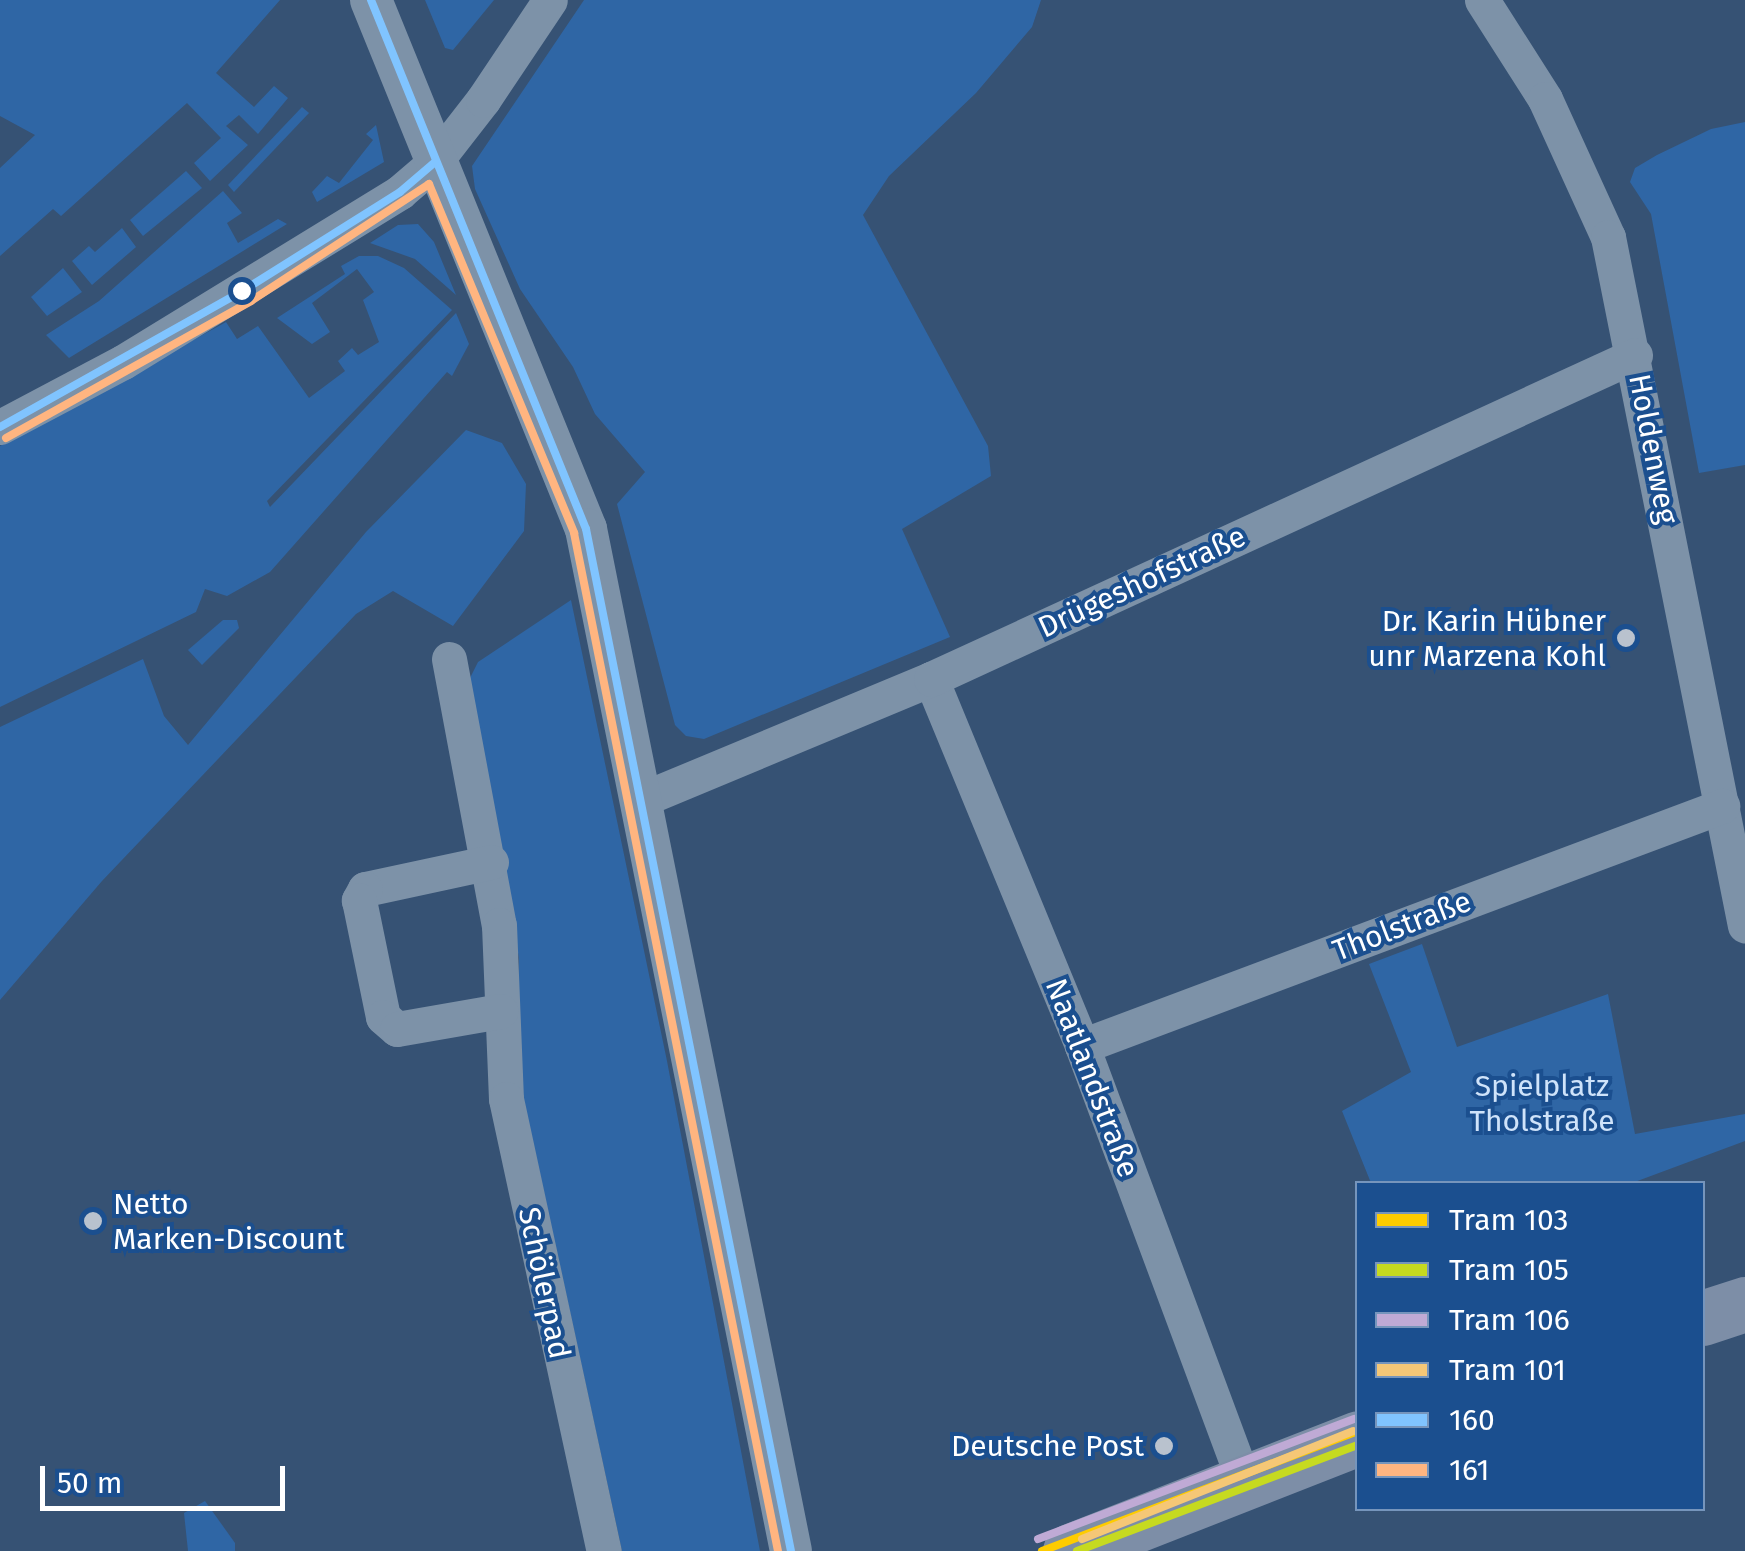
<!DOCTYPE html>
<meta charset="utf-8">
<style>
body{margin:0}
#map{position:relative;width:1745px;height:1551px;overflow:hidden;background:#365274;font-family:"Fira Sans",sans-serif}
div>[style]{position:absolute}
.green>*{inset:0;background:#2f66a5}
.minor>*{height:35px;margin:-17.5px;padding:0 17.5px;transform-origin:17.5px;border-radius:17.5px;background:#7d92a8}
.tertiary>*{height:42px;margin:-21px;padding:0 21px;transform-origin:21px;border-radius:21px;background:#7d92a8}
.primary>*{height:55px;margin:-27.5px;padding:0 27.5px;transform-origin:27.5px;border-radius:27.5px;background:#7d8ea7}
.bus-1>*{height:8px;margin:-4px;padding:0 4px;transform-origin:4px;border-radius:4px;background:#80c4ff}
.bus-2>*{height:8px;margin:-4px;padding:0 4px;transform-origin:4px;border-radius:4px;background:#ffb580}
.tram-1>*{height:8px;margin:-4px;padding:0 4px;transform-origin:4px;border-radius:4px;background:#fecc00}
.tram-2>*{height:8px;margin:-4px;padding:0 4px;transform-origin:4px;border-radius:4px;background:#c6da20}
.tram-3>*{height:8px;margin:-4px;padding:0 4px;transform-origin:4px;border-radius:4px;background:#bfaad5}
.tram-4>*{height:8px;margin:-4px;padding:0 4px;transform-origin:4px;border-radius:4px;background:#f5c776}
.dots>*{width:28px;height:28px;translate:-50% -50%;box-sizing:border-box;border:5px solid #1b4f8f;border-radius:50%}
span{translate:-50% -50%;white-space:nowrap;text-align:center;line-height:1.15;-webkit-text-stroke:8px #1b4f8f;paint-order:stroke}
.street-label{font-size:30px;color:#fff}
.poi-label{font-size:30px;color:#fff}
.right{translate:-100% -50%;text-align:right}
.left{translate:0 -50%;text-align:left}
.park-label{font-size:30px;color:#cfe3fa}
.legend{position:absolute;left:1355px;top:1181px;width:350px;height:330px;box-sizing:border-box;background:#1b4f8f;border:2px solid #7695bc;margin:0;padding:12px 18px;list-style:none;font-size:30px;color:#fff}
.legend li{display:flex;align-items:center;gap:20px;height:50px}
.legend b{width:50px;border:2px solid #7695bc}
.scale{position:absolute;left:40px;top:1466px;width:245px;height:45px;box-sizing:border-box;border:5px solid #fff;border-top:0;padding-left:12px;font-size:30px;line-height:35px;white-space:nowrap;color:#fff;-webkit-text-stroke:8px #1b4f8f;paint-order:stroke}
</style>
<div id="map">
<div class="green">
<i style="clip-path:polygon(0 0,280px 0,216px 73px,254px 107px,274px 86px,288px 98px,258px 134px,239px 115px,226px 126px,248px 145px,210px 181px,194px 163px,221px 138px,187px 103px,61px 216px,53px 209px,0 256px,0 168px,35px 135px,0 116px)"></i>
<i style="clip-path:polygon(425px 0,494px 0,453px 50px,445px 48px)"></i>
<i style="clip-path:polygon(584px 0,1041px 0,1032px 27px,976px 93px,889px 176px,863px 215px,988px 446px,991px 476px,902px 529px,950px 637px,704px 739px,686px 736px,675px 725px,617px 504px,645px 472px,595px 414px,573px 367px,520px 289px,475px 189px,472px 166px)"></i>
<i style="clip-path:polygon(302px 107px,309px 113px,234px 192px,228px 185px)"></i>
<i style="clip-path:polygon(1745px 122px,1745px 465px,1699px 473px,1651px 214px,1630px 182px,1635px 168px,1657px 155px,1711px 129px)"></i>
<i style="clip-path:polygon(376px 125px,384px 162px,317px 202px,312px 192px,327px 176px,339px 183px,373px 140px,366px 134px)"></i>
<i style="clip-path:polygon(186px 171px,202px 188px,143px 236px,130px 220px)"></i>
<i style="clip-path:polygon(223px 191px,242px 213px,227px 223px,238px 243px,278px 219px,287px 224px,69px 358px,46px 335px,99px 301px)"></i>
<i style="clip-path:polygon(418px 224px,434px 242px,456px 295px,415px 259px,370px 243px,398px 225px)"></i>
<i style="clip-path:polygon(122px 228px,136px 247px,92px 285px,72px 261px,89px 246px,95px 252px)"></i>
<i style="clip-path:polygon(359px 256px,378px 256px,404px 268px,452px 310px,267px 501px,270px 507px,456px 313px,469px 344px,452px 376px,447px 372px,270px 572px,227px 596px,205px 589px,196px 612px,0 707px,0 446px,226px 322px,237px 339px,258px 326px,309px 398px,345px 371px,338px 361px,352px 348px,358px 355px,379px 342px,363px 300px,374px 292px,357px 269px,312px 303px,330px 332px,312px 344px,277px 318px,345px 274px,341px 266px)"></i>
<i style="clip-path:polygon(63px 268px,82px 292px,47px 316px,31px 297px)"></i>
<i style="clip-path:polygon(466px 430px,502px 443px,526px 484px,524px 531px,453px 626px,393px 591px,356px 614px,102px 881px,0 1000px,0 727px,143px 659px,164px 716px,188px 745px,366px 532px)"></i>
<i style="clip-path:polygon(571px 600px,667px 1061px,760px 1551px,622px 1551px,517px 1069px,519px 958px,469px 680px,478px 662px)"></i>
<i style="clip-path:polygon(223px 620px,237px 620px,239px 628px,202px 665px,188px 650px)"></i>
<i style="clip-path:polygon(1422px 944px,1457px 1047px,1608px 994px,1635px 1134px,1745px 1114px,1745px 1141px,1632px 1183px,1371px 1183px,1342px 1111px,1411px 1072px,1369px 964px)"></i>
<i style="clip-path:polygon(205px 1501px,235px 1543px,235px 1551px,188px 1551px,184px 1513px)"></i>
</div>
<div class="minor">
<i style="left:1482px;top:0;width:117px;rotate:57.5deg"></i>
<i style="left:1545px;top:99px;width:152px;rotate:65.5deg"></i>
<i style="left:1608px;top:237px;width:702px;rotate:78.75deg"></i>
<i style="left:0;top:427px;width:139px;rotate:-27.9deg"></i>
<i style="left:123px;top:362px;width:325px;rotate:-31.5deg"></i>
<i style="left:400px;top:192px;width:45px;rotate:-40.5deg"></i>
<i style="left:434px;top:163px;width:80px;rotate:-52.1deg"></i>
<i style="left:483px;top:100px;width:120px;rotate:-56.2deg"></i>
<i style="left:449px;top:659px;width:271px;rotate:79.4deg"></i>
<i style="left:499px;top:925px;width:174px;rotate:87.7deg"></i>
<i style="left:506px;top:1099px;width:463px;rotate:77.8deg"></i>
<i style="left:931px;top:679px;width:397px;rotate:67.6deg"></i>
<i style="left:1082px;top:1046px;width:464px;rotate:69.6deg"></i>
<i style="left:645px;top:798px;width:310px;rotate:-22.6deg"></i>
<i style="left:931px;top:679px;width:775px;rotate:-24.71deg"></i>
<i style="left:491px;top:862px;width:129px;rotate:167.9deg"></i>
<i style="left:365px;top:889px;width:13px;rotate:119deg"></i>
<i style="left:359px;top:900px;width:119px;rotate:78.4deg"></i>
<i style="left:383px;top:1017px;width:18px;rotate:41deg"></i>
<i style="left:397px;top:1029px;width:105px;rotate:-9.9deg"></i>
<i style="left:1082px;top:1046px;width:684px;rotate:-20.56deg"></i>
</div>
<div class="tertiary">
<i style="left:371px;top:0;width:571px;rotate:67.88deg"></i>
<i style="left:586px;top:529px;width:1042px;rotate:78.66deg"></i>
</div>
<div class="primary">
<i style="left:1702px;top:1318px;width:45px;rotate:-18deg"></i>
<i style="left:1070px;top:1551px;width:309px;rotate:-21.4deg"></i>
</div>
<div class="bus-1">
<i style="left:371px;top:0;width:571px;rotate:67.88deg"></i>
<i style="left:586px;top:529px;width:1042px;rotate:78.66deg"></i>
<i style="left:0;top:427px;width:280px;rotate:-29.3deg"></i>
<i style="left:244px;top:290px;width:184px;rotate:-32.1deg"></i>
<i style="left:400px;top:192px;width:45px;rotate:-40.5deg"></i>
</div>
<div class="bus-2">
<i style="left:6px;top:438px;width:281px;rotate:-29.2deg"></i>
<i style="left:251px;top:301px;width:213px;rotate:-33.3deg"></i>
<i style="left:429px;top:184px;width:378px;rotate:67.4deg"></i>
<i style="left:574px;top:533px;width:1038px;rotate:78.67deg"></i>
</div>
<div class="tram-1">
<i style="left:1042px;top:1551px;width:338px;rotate:-20.8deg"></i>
</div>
<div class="tram-2">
<i style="left:1077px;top:1551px;width:300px;rotate:-20.7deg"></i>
</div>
<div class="tram-3">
<i style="left:1038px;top:1539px;width:338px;rotate:-20.8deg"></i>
</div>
<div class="tram-4">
<i style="left:1082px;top:1539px;width:292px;rotate:-21.7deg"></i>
</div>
<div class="dots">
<i style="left:242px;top:291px;background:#fff"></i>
<i style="left:1626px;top:638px;background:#b9c2ce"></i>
<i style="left:93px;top:1221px;background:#b9c2ce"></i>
<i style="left:1164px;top:1446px;background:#b9c2ce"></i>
</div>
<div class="street-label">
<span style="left:1653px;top:449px;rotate:79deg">Holdenweg</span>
<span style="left:1142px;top:582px;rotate:-25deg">Drügeshofstraße</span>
<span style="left:1402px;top:926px;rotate:-21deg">Tholstraße</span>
<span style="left:1092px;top:1078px;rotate:69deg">Naatlandstraße</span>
<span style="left:544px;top:1283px;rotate:78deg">Schölerpad</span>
</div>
<div class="poi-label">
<span class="right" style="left:1606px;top:638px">Dr. Karin Hübner<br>unr Marzena Kohl</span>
<span class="left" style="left:113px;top:1221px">Netto<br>Marken-Discount</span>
<span class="right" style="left:1144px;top:1446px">Deutsche Post</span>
</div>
<div class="park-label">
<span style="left:1542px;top:1103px">Spielplatz<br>Tholstraße</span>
</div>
<ul class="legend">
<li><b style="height:12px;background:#fecc00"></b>Tram 103</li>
<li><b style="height:12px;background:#c6da20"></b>Tram 105</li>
<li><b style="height:12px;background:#bfaad5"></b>Tram 106</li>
<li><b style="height:12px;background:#f5c776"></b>Tram 101</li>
<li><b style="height:12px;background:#80c4ff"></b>160</li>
<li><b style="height:12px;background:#ffb580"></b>161</li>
</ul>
<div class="scale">50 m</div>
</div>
